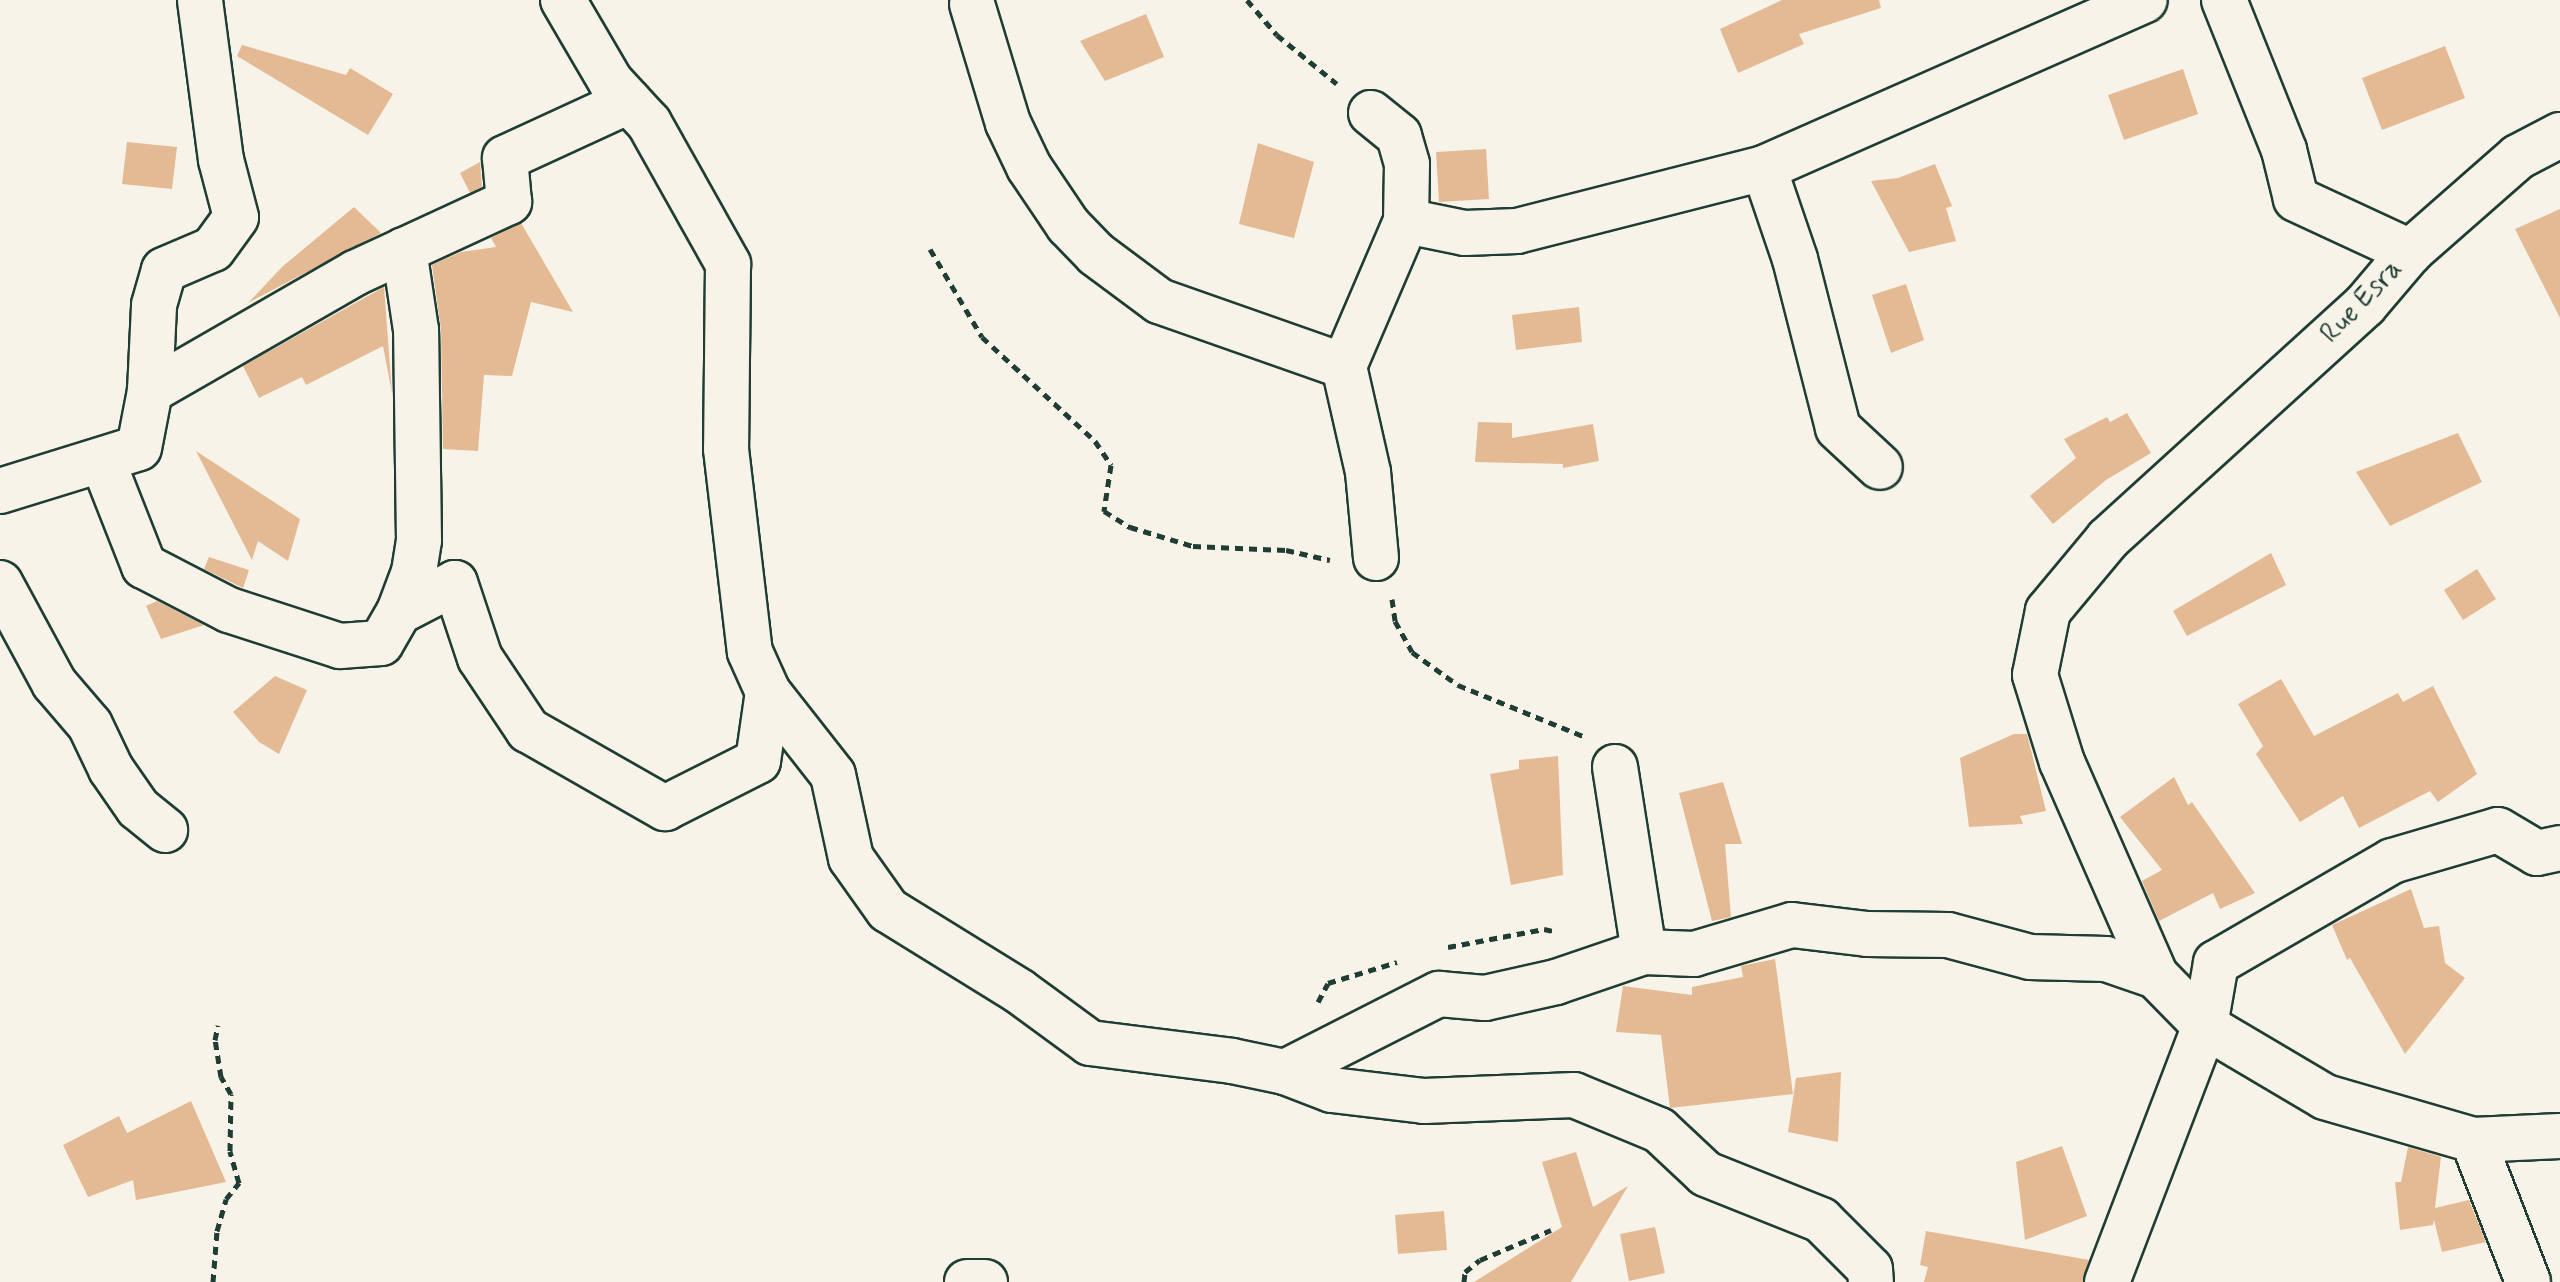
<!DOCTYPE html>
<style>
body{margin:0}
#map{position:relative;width:2560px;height:1282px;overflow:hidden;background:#f7f3e8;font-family:Mynerve,sans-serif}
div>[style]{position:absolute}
.building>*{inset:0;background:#e4ba94}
.path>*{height:5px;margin-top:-2.5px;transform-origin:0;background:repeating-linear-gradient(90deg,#1f3d34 0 8px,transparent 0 14px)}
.roads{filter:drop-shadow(2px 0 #1f3d34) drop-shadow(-2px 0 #1f3d34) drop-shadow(0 2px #1f3d34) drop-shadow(0 -2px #1f3d34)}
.street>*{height:44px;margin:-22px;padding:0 22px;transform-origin:22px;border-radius:22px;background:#f7f3e8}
span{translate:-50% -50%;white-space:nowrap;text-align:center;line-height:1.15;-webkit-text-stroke:7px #f7f3e8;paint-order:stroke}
.street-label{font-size:28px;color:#1f3d34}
</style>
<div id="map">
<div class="building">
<i style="clip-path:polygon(1782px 0,1879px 0,1881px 8px,1799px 34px,1804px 44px,1738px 73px,1720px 29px)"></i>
<i style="clip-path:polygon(1146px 14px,1164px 57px,1105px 81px,1080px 41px)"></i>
<i style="clip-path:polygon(242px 45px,346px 75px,350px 68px,393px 94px,368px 135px,237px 56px)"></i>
<i style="clip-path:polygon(2445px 46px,2465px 98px,2382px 130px,2362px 78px)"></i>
<i style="clip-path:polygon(2183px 69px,2198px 114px,2124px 140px,2108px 95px)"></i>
<i style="clip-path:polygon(127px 142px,177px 147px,172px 189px,122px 184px)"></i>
<i style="clip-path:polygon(1258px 143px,1314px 162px,1294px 238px,1239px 224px)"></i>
<i style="clip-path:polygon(1486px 149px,1489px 199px,1439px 202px,1436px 152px)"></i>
<i style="clip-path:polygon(480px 162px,482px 187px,470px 193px,460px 173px)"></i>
<i style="clip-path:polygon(1935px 164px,1952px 206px,1946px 208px,1956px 241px,1909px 252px,1871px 181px,1898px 178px)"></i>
<i style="clip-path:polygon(354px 207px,381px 233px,248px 303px,282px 267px)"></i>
<i style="clip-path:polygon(2560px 209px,2560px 318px,2515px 229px)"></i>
<i style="clip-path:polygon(521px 223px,573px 312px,531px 302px,512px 376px,484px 375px,478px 451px,443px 449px,441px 330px,432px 265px,461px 252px,496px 247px,491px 238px)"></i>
<i style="clip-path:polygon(1906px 284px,1924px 340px,1891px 353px,1872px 295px)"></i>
<i style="clip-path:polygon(384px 287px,392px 393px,383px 346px,306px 385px,302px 377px,259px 398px,243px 366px)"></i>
<i style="clip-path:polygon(1579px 307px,1582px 342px,1516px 350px,1512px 315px)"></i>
<i style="clip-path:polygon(2127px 413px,2151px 453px,2106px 480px,2053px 524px,2030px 496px,2076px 458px,2064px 439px,2107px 417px,2110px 422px)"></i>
<i style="clip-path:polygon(1478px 422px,1512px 423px,1512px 438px,1593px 424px,1599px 461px,1563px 468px,1563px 464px,1475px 462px)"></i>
<i style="clip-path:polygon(2458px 433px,2482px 482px,2390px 526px,2356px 472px)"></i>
<i style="clip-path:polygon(196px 451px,300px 519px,288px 561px,258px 541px,252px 560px)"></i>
<i style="clip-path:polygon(2271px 553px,2286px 585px,2187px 636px,2173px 611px)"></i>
<i style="clip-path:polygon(209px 557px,249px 570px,243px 588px,204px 569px)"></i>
<i style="clip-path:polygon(2477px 569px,2496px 599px,2463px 620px,2444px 590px)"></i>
<i style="clip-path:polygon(157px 601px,204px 625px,161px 639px,146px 606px)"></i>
<i style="clip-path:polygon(275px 676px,307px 690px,279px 754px,259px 742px,233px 712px)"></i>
<i style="clip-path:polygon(2281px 679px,2314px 736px,2398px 693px,2403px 702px,2433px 686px,2477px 774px,2438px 802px,2430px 791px,2359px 828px,2343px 796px,2300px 822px,2256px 754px,2263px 746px,2238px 704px)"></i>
<i style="clip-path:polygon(2014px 734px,2027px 734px,2046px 811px,2020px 816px,2023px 824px,1969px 827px,1960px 758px)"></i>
<i style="clip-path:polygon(1558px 756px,1563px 875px,1511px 885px,1490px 774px,1519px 769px,1519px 760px)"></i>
<i style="clip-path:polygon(2174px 777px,2188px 805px,2192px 802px,2255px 893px,2220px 909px,2213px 893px,2159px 921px,2142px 881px,2162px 870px,2120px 817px)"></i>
<i style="clip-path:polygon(1723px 782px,1742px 844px,1725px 844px,1731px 917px,1712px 921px,1679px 793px)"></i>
<i style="clip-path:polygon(2411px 889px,2424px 928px,2439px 926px,2445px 963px,2465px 978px,2405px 1054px,2350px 958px,2347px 960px,2332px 925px)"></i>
<i style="clip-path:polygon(1775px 959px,1793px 1094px,1670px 1108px,1661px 1035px,1616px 1032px,1623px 986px,1692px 995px,1692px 987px,1743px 977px,1741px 966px)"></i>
<i style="clip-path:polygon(1841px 1072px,1838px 1142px,1788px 1132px,1796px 1078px)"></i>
<i style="clip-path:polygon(191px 1101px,226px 1182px,136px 1200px,133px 1180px,88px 1197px,63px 1145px,119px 1116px,127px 1133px)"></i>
<i style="clip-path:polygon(2062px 1146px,2087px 1216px,2025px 1240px,2016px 1162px)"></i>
<i style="clip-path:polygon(2408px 1147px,2441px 1157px,2435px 1208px,2469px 1200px,2486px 1242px,2442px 1252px,2434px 1220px,2433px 1225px,2400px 1230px,2395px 1182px,2401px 1182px)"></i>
<i style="clip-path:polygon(1576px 1152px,1593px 1207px,1628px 1186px,1571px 1282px,1474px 1282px,1562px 1227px,1542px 1162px)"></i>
<i style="clip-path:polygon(1444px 1211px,1447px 1250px,1398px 1254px,1395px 1215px)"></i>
<i style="clip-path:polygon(1655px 1227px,1665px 1273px,1629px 1281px,1620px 1234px)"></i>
<i style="clip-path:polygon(1926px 1231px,2089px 1260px,2083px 1282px,1924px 1282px,1928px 1267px,1920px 1265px)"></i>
</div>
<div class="path">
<i style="left:1247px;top:0;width:46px;rotate:49.4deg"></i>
<i style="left:1277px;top:35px;width:77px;rotate:39.2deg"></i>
<i style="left:930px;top:249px;width:102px;rotate:59.4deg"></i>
<i style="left:982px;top:337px;width:154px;rotate:42.6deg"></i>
<i style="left:1095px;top:441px;width:29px;rotate:56deg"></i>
<i style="left:1111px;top:465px;width:47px;rotate:98.7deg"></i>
<i style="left:1104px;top:511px;width:31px;rotate:32deg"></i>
<i style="left:1130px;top:527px;width:66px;rotate:16.8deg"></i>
<i style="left:1193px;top:546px;width:93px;rotate:2.5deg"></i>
<i style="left:1286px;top:550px;width:45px;rotate:12.8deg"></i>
<i style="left:1392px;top:599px;width:22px;rotate:82deg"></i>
<i style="left:1395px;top:621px;width:35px;rotate:61deg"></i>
<i style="left:1412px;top:652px;width:57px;rotate:35.7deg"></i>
<i style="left:1458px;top:685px;width:135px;rotate:22.2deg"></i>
<i style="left:1448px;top:947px;width:98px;rotate:-10.6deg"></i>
<i style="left:1544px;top:929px;width:13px;rotate:13deg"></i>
<i style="left:1318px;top:1002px;width:21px;rotate:-62deg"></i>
<i style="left:1328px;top:983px;width:72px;rotate:-16.9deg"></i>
<i style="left:213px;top:1282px;width:51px;rotate:-85.5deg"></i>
<i style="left:217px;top:1231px;width:33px;rotate:-74deg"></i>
<i style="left:226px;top:1199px;width:21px;rotate:-51deg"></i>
<i style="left:239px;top:1183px;width:33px;rotate:-106deg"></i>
<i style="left:230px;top:1151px;width:57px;rotate:-89deg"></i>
<i style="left:231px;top:1094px;width:20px;rotate:-120deg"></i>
<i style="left:221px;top:1077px;width:37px;rotate:-99deg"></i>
<i style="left:215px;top:1040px;width:15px;rotate:-79deg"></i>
<i style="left:1464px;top:1282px;width:10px;rotate:-84deg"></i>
<i style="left:1465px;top:1272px;width:19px;rotate:-39deg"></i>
<i style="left:1480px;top:1260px;width:77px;rotate:-22.9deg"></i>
</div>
<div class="roads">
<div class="street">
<i style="left:563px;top:0;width:95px;rotate:59.7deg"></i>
<i style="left:611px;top:82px;width:56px;rotate:47.2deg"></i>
<i style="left:649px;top:123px;width:162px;rotate:60.7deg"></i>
<i style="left:728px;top:264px;width:185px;rotate:90.6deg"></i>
<i style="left:726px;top:449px;width:204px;rotate:83.3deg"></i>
<i style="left:750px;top:652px;width:44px;rotate:65.8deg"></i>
<i style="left:768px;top:692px;width:105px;rotate:51.9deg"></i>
<i style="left:833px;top:775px;width:85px;rotate:77.8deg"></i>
<i style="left:851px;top:858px;width:64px;rotate:54.6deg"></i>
<i style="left:888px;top:910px;width:154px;rotate:31.7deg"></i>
<i style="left:1019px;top:991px;width:88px;rotate:36.2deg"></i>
<i style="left:1090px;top:1043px;width:143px;rotate:7.2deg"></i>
<i style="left:1232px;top:1061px;width:54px;rotate:11.7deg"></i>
<i style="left:1285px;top:1072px;width:50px;rotate:21deg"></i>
<i style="left:1332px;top:1090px;width:93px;rotate:6.8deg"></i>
<i style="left:1424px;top:1101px;width:150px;rotate:-2.3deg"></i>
<i style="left:1574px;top:1095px;width:92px;rotate:22.4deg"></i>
<i style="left:1659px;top:1130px;width:64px;rotate:43.1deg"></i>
<i style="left:1706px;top:1174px;width:124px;rotate:21.8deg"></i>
<i style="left:1821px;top:1220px;width:69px;rotate:45deg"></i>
<i style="left:1870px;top:1269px;width:13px;rotate:86deg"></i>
<i style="left:2224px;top:0;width:162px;rotate:68.2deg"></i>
<i style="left:2284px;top:150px;width:50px;rotate:76.2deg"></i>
<i style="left:2296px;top:199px;width:126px;rotate:24.9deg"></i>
<i style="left:972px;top:4px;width:124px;rotate:73.2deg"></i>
<i style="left:1008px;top:123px;width:49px;rotate:64.5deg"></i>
<i style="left:1029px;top:167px;width:70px;rotate:56.1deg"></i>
<i style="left:1068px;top:225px;width:40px;rotate:46deg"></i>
<i style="left:1096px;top:254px;width:79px;rotate:36.7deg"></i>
<i style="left:1159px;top:301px;width:196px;rotate:19.4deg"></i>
<i style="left:1371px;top:113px;width:36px;rotate:39deg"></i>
<i style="left:1399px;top:136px;width:29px;rotate:74deg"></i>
<i style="left:1407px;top:164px;width:57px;rotate:91deg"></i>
<i style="left:1406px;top:221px;width:60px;rotate:11.5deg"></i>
<i style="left:1465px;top:233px;width:52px;rotate:-2.2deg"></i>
<i style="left:1517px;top:231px;width:255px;rotate:-14.3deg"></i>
<i style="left:1764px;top:168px;width:416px;rotate:-23.8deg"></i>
<i style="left:2560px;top:135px;width:47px;rotate:152.4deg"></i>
<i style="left:2518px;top:157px;width:144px;rotate:138.7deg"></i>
<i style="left:2410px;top:252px;width:70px;rotate:130.3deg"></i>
<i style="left:2365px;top:305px;width:348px;rotate:137.7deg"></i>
<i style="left:2108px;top:539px;width:94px;rotate:129.8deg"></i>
<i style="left:2048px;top:611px;width:65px;rotate:101.5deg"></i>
<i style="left:2035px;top:675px;width:91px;rotate:72.8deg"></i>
<i style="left:2062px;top:762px;width:234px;rotate:66.3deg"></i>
<i style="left:2156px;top:976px;width:70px;rotate:45.6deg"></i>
<i style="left:2205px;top:1026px;width:139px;rotate:30.6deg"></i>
<i style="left:2325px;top:1097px;width:154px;rotate:16.2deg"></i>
<i style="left:2473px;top:1140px;width:87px;rotate:-2.6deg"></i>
<i style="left:1764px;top:168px;width:96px;rotate:71.2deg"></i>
<i style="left:1795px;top:259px;width:174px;rotate:75.7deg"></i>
<i style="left:1838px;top:428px;width:57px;rotate:42.9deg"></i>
<i style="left:150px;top:391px;width:237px;rotate:-29.9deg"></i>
<i style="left:355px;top:273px;width:170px;rotate:-24.8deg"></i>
<i style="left:509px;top:202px;width:44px;rotate:-95.2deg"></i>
<i style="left:505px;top:158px;width:136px;rotate:-24.7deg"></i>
<i style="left:103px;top:462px;width:112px;rotate:68.5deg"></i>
<i style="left:144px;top:566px;width:96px;rotate:27.4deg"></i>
<i style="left:229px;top:610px;width:117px;rotate:18deg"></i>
<i style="left:340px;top:646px;width:41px;rotate:-4.2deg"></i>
<i style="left:381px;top:643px;width:36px;rotate:-60deg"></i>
<i style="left:399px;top:612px;width:63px;rotate:-27.4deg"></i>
<i style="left:455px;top:583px;width:79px;rotate:71.6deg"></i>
<i style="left:480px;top:658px;width:87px;rotate:56.3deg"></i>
<i style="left:528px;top:730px;width:158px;rotate:29.7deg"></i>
<i style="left:665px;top:808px;width:104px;rotate:-26.8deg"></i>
<i style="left:758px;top:761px;width:70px;rotate:-81.8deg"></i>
<i style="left:0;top:491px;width:145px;rotate:-17.2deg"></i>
<i style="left:139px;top:448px;width:58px;rotate:-79.1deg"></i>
<i style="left:150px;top:391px;width:86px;rotate:-87.3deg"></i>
<i style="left:154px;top:305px;width:36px;rotate:-74deg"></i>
<i style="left:164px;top:270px;width:53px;rotate:-23.2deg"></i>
<i style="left:213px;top:249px;width:39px;rotate:-54deg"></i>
<i style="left:236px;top:217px;width:59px;rotate:-104.7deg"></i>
<i style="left:221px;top:160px;width:161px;rotate:-97.5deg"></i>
<i style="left:1376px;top:558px;width:86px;rotate:-95.3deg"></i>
<i style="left:1368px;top:472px;width:109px;rotate:-102.8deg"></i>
<i style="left:1344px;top:366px;width:158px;rotate:-66.8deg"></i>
<i style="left:0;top:583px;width:114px;rotate:61.6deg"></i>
<i style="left:54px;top:683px;width:55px;rotate:49.4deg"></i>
<i style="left:90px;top:725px;width:49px;rotate:64.5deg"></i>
<i style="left:111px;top:769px;width:47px;rotate:55.3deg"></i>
<i style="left:138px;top:808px;width:35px;rotate:39deg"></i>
<i style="left:399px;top:612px;width:43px;rotate:-69.4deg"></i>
<i style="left:414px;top:572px;width:32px;rotate:-81deg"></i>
<i style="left:419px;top:540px;width:210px;rotate:-90.8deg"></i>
<i style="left:416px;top:330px;width:81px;rotate:-98.5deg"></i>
<i style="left:1615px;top:767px;width:187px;rotate:81.1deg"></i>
<i style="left:1285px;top:1072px;width:173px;rotate:-26.9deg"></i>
<i style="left:1439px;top:994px;width:46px;rotate:5deg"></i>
<i style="left:1485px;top:998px;width:73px;rotate:-12.7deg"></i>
<i style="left:1556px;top:982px;width:93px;rotate:-18.8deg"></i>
<i style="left:1644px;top:952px;width:50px;rotate:2.3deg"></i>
<i style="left:1694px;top:954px;width:102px;rotate:-16.5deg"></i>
<i style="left:1792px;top:925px;width:76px;rotate:6.8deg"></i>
<i style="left:1867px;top:934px;width:81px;rotate:0.7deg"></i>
<i style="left:1948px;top:935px;width:85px;rotate:15deg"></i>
<i style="left:2030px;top:957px;width:76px;rotate:1.5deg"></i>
<i style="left:2106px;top:959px;width:53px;rotate:18.8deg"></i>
<i style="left:2473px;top:1140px;width:152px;rotate:68.8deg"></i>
<i style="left:967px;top:1282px;width:18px"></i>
<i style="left:2107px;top:1282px;width:274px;rotate:-69.1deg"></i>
<i style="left:2205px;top:1026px;width:64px;rotate:-80.1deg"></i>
<i style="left:2216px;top:963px;width:203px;rotate:-30.1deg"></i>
<i style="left:2392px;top:861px;width:110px;rotate:-16.3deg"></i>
<i style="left:2498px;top:830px;width:45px;rotate:30.5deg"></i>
<i style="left:2537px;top:853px;width:24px;rotate:-12deg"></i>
</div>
</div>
<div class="street-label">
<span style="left:2362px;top:302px;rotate:-46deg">Rue Esra</span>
</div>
</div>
